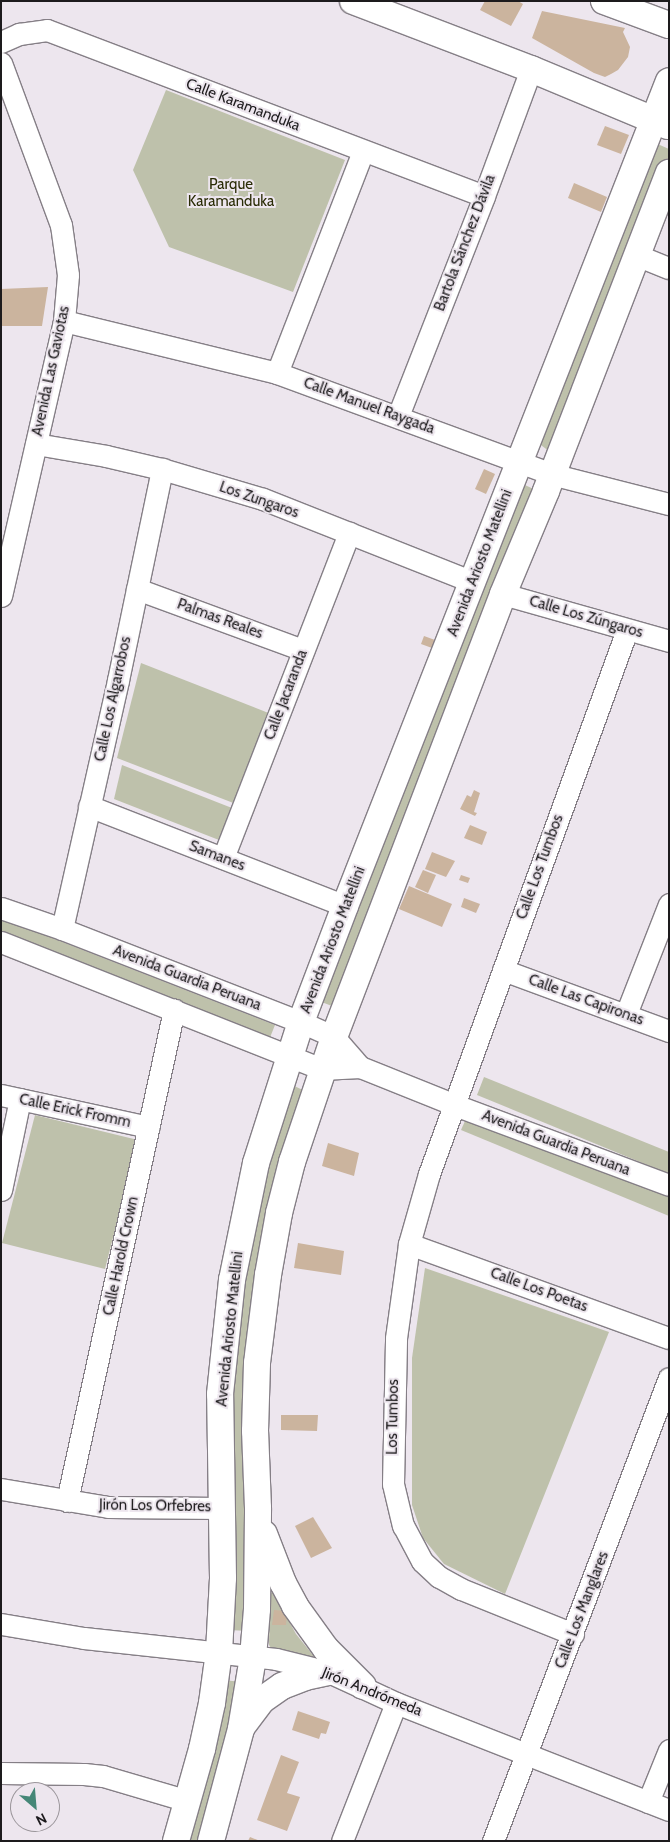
<!DOCTYPE html>
<meta charset="utf-8">
<style>
body{margin:0}
#map{position:relative;width:670px;height:1842px;overflow:hidden;background:#ede6ee;font-family:Cabin,sans-serif}
div>[style]{position:absolute}
.green>*{inset:0;background:#bec1ab}
.building>*{inset:0;background:#cbb49e}
.roads{filter:drop-shadow(1px 0 #857f86) drop-shadow(-1px 0 #857f86) drop-shadow(0 1px #857f86) drop-shadow(0 -1px #857f86)}
.minor>*{height:21px;margin:-10.5px;padding:0 10.5px;transform-origin:10.5px;border-radius:10.5px;background:#fff}
.major>*{height:26px;margin:-13px;padding:0 13px;transform-origin:13px;border-radius:13px;background:#fff}
span{translate:-50% -50%;white-space:nowrap;text-align:center;line-height:1.15;-webkit-text-stroke:4px #ede6ee;paint-order:stroke}
.street-label{font-size:15px;color:#1d1b1d}
.park-label{font-size:15px;color:#2a2c06}
.frame{position:absolute;inset:0;border:2px solid #1d1b1d;pointer-events:none}
.north{position:absolute;left:10px;top:1782px;width:50px;height:50px;box-sizing:border-box;background:#ede6ee;border:1px solid #9a959a;border-radius:50%;rotate:153deg;font-size:14px;font-weight:700;line-height:20px;text-align:center;color:#1d1b1d}
.north::after{content:'';display:block;margin:auto;width:18px;height:22px;background:#458777;clip-path:polygon(50% 0,100% 100%,50% 72%,0 100%)}
</style>
<div id="map">
<div class="green">
<i style="clip-path:polygon(166px 90px,345px 160px,293px 292px,169px 247px,133px 170px)"></i>
<i style="clip-path:polygon(653px 142px,669px 149px,669px 155px,550px 452px,537px 442px)"></i>
<i style="clip-path:polygon(518px 482px,536px 490px,337px 1008px,319px 1001px)"></i>
<i style="clip-path:polygon(141px 663px,271px 714px,236px 804px,117px 758px)"></i>
<i style="clip-path:polygon(122px 765px,232px 808px,219px 840px,114px 799px)"></i>
<i style="clip-path:polygon(1px 918px,275px 1025px,269px 1040px,1px 931px)"></i>
<i style="clip-path:polygon(484px 1077px,669px 1152px,669px 1174px,477px 1095px)"></i>
<i style="clip-path:polygon(288px 1083px,307px 1092px,283px 1167px,249px 1631px,228px 1630px,228px 1400px,238px 1295px)"></i>
<i style="clip-path:polygon(469px 1112px,669px 1194px,669px 1216px,461px 1130px)"></i>
<i style="clip-path:polygon(35px 1115px,138px 1140px,105px 1269px,2px 1243px)"></i>
<i style="clip-path:polygon(425px 1268px,609px 1332px,505px 1594px,444px 1564px,423px 1538px,412px 1505px,412px 1358px)"></i>
<i style="clip-path:polygon(273px 1592px,296px 1634px,320px 1664px,271px 1648px,269px 1645px,270px 1593px)"></i>
<i style="clip-path:polygon(223px 1680px,242px 1682px,203px 1841px,183px 1841px)"></i>
</div>
<div class="building">
<i style="clip-path:polygon(485px 1px,518px 1px,523px 4px,511px 26px,480px 10px)"></i>
<i style="clip-path:polygon(542px 11px,625px 28px,623px 32px,630px 47px,628px 57px,618px 70px,611px 74px,605px 77px,594px 73px,532px 38px)"></i>
<i style="clip-path:polygon(605px 126px,629px 135px,621px 154px,597px 145px)"></i>
<i style="clip-path:polygon(574px 183px,607px 197px,601px 212px,568px 198px)"></i>
<i style="clip-path:polygon(48px 287px,42px 326px,1px 326px,1px 289px)"></i>
<i style="clip-path:polygon(484px 469px,495px 474px,486px 494px,475px 489px)"></i>
<i style="clip-path:polygon(424px 636px,435px 640px,432px 648px,421px 644px)"></i>
<i style="clip-path:polygon(474px 790px,480px 793px,474px 812px,477px 813px,475px 816px,460px 809px,467px 795px,471px 797px)"></i>
<i style="clip-path:polygon(470px 825px,487px 832px,482px 845px,464px 838px)"></i>
<i style="clip-path:polygon(432px 852px,455px 861px,446px 877px,425px 869px)"></i>
<i style="clip-path:polygon(423px 870px,436px 875px,428px 893px,415px 887px)"></i>
<i style="clip-path:polygon(461px 875px,470px 878px,468px 883px,459px 880px)"></i>
<i style="clip-path:polygon(409px 886px,452px 904px,442px 927px,399px 909px)"></i>
<i style="clip-path:polygon(464px 898px,480px 904px,476px 913px,461px 907px)"></i>
<i style="clip-path:polygon(328px 1143px,359px 1153px,354px 1176px,322px 1166px)"></i>
<i style="clip-path:polygon(298px 1243px,344px 1251px,341px 1275px,294px 1268px)"></i>
<i style="clip-path:polygon(281px 1415px,318px 1415px,317px 1431px,281px 1430px)"></i>
<i style="clip-path:polygon(313px 1517px,332px 1548px,311px 1558px,295px 1526px)"></i>
<i style="clip-path:polygon(274px 1610px,287px 1611px,286px 1625px,272px 1625px)"></i>
<i style="clip-path:polygon(298px 1711px,330px 1722px,326px 1734px,321px 1733px,319px 1739px,292px 1730px)"></i>
<i style="clip-path:polygon(281px 1755px,299px 1762px,287px 1793px,300px 1797px,287px 1831px,257px 1820px)"></i>
<i style="clip-path:polygon(250px 1837px,260px 1841px,248px 1841px)"></i>
</div>
<div class="roads">
<div class="minor">
<i style="left:1px;top:42px;width:20px;rotate:-24deg"></i>
<i style="left:19px;top:34px;width:28px;rotate:-8deg"></i>
<i style="left:47px;top:30px;width:467px;rotate:20.8deg"></i>
<i style="left:1px;top:63px;width:173px;rotate:69.7deg"></i>
<i style="left:61px;top:225px;width:50px;rotate:82deg"></i>
<i style="left:68px;top:275px;width:46px;rotate:95deg"></i>
<i style="left:64px;top:321px;width:282px;rotate:102.9deg"></i>
<i style="left:636px;top:255px;width:35px;rotate:22deg"></i>
<i style="left:64px;top:321px;width:219px;rotate:13.7deg"></i>
<i style="left:277px;top:373px;width:292px;rotate:20.2deg"></i>
<i style="left:551px;top:474px;width:122px;rotate:14.3deg"></i>
<i style="left:277px;top:373px;width:238px;rotate:-68.8deg"></i>
<i style="left:398px;top:416px;width:236px;rotate:-68.6deg"></i>
<i style="left:484px;top:196px;width:135px;rotate:-69.7deg"></i>
<i style="left:36px;top:444px;width:71px;rotate:9.7deg"></i>
<i style="left:106px;top:456px;width:57px;rotate:13.1deg"></i>
<i style="left:162px;top:469px;width:105px;rotate:16.5deg"></i>
<i style="left:263px;top:499px;width:226px;rotate:21.6deg"></i>
<i style="left:137px;top:589px;width:177px;rotate:20.2deg"></i>
<i style="left:503px;top:594px;width:173px;rotate:15.8deg"></i>
<i style="left:89px;top:806px;width:275px;rotate:21.3deg"></i>
<i style="left:223px;top:858px;width:349px;rotate:-68.8deg"></i>
<i style="left:1px;top:908px;width:65px;rotate:19deg"></i>
<i style="left:62px;top:929px;width:256px;rotate:21.3deg"></i>
<i style="left:301px;top:1022px;width:36px;rotate:24deg"></i>
<i style="left:334px;top:1037px;width:40px;rotate:49deg"></i>
<i style="left:62px;top:929px;width:255px;rotate:-77.3deg"></i>
<i style="left:118px;top:680px;width:216px;rotate:-78.2deg"></i>
<i style="left:1px;top:942px;width:345px;rotate:21.6deg"></i>
<i style="left:322px;top:1069px;width:38px;rotate:-3deg"></i>
<i style="left:360px;top:1067px;width:102px;rotate:21.8deg"></i>
<i style="left:455px;top:1105px;width:228px;rotate:20.5deg"></i>
<i style="left:503px;top:970px;width:177px;rotate:20.2deg"></i>
<i style="left:626px;top:1014px;width:118px;rotate:-68.6deg"></i>
<i style="left:1px;top:1095px;width:151px;rotate:12.2deg"></i>
<i style="left:1px;top:1190px;width:93px;rotate:-78.2deg"></i>
<i style="left:409px;top:1244px;width:276px;rotate:19.9deg"></i>
<i style="left:1px;top:1489px;width:109px;rotate:9.5deg"></i>
<i style="left:108px;top:1507px;width:113px;rotate:0.5deg"></i>
<i style="left:67px;top:1501px;width:503px;rotate:-77.71deg"></i>
<i style="left:1px;top:1624px;width:84px;rotate:9.6deg"></i>
<i style="left:84px;top:1638px;width:193px;rotate:6.2deg"></i>
<i style="left:276px;top:1659px;width:55px;rotate:13.8deg"></i>
<i style="left:329px;top:1672px;width:74px;rotate:24.8deg"></i>
<i style="left:396px;top:1703px;width:293px;rotate:21.4deg"></i>
<i style="left:573px;top:1634px;width:121px;rotate:-158.1deg"></i>
<i style="left:461px;top:1589px;width:25px;rotate:-151deg"></i>
<i style="left:439px;top:1577px;width:23px;rotate:-137deg"></i>
<i style="left:422px;top:1561px;width:40px;rotate:-118deg"></i>
<i style="left:403px;top:1526px;width:43px;rotate:-103.4deg"></i>
<i style="left:393px;top:1484px;width:146px;rotate:-88.8deg"></i>
<i style="left:396px;top:1338px;width:95px;rotate:-82.1deg"></i>
<i style="left:409px;top:1244px;width:73px;rotate:-74.1deg"></i>
<i style="left:429px;top:1174px;width:579px;rotate:-70deg"></i>
<i style="left:1px;top:1773px;width:83px;rotate:0.7deg"></i>
<i style="left:84px;top:1774px;width:19px;rotate:6deg"></i>
<i style="left:103px;top:1776px;width:89px;rotate:16.4deg"></i>
<i style="left:648px;top:1802px;width:56px;rotate:-68deg"></i>
<i style="left:342px;top:1841px;width:148px;rotate:-68.6deg"></i>
<i style="left:493px;top:1841px;width:495px;rotate:-69.2deg"></i>
</div>
<div class="major">
<i style="left:353px;top:1px;width:191px;rotate:20.9deg"></i>
<i style="left:531px;top:69px;width:148px;rotate:22.6deg"></i>
<i style="left:604px;top:1px;width:69px;rotate:20.3deg"></i>
<i style="left:264px;top:1534px;width:53px;rotate:68.8deg"></i>
<i style="left:283px;top:1583px;width:26px;rotate:62deg"></i>
<i style="left:295px;top:1606px;width:53px;rotate:54.2deg"></i>
<i style="left:326px;top:1649px;width:52px;rotate:45deg"></i>
<i style="left:244px;top:1724px;width:30px;rotate:-53deg"></i>
<i style="left:262px;top:1700px;width:24px;rotate:-35deg"></i>
<i style="left:282px;top:1686px;width:25px;rotate:-21deg"></i>
<i style="left:305px;top:1677px;width:25px;rotate:-12deg"></i>
<i style="left:176px;top:1841px;width:96px;rotate:-74.2deg"></i>
<i style="left:202px;top:1749px;width:47px;rotate:-77.7deg"></i>
<i style="left:212px;top:1703px;width:51px;rotate:-82.2deg"></i>
<i style="left:219px;top:1652px;width:74px;rotate:-86.9deg"></i>
<i style="left:223px;top:1578px;width:184px;rotate:-90.9deg"></i>
<i style="left:220px;top:1394px;width:115px;rotate:-84deg"></i>
<i style="left:232px;top:1280px;width:119px;rotate:-78.4deg"></i>
<i style="left:256px;top:1163px;width:148px;rotate:-72.3deg"></i>
<i style="left:301px;top:1022px;width:124px;rotate:-69.2deg"></i>
<i style="left:345px;top:906px;width:886px;rotate:-68.56deg"></i>
<i style="left:211px;top:1841px;width:116px;rotate:-75deg"></i>
<i style="left:241px;top:1729px;width:73px;rotate:-80.5deg"></i>
<i style="left:253px;top:1657px;width:48px;rotate:-85.2deg"></i>
<i style="left:257px;top:1609px;width:101px;rotate:-89.4deg"></i>
<i style="left:258px;top:1508px;width:77px;rotate:-92.2deg"></i>
<i style="left:255px;top:1431px;width:68px;rotate:-88.3deg"></i>
<i style="left:257px;top:1363px;width:89px;rotate:-82.9deg"></i>
<i style="left:268px;top:1275px;width:63px;rotate:-79.9deg"></i>
<i style="left:279px;top:1213px;width:53px;rotate:-75.7deg"></i>
<i style="left:292px;top:1162px;width:132px;rotate:-71.4deg"></i>
<i style="left:334px;top:1037px;width:474px;rotate:-69.1deg"></i>
<i style="left:503px;top:594px;width:112px;rotate:-67.3deg"></i>
<i style="left:546px;top:491px;width:341px;rotate:-68.9deg"></i>
</div>
</div>
<div class="street-label">
<span style="left:243px;top:105px;rotate:21deg">Calle Karamanduka</span>
<span style="left:465px;top:243px;rotate:-69deg">Bartola Sánchez Dávila</span>
<span style="left:51px;top:371px;rotate:-78deg">Avenida Las Gaviotas</span>
<span style="left:369px;top:406px;rotate:20deg">Calle Manuel Raygada</span>
<span style="left:259px;top:500px;rotate:19deg">Los Zungaros</span>
<span style="left:480px;top:563px;rotate:-69deg">Avenida Ariosto Matellini</span>
<span style="left:586px;top:617px;rotate:16deg">Calle Los Zúngaros</span>
<span style="left:220px;top:619px;rotate:20deg">Palmas Reales</span>
<span style="left:286px;top:695px;rotate:-69deg">Calle Jacaranda</span>
<span style="left:113px;top:699px;rotate:-78deg">Calle Los Algarrobos</span>
<span style="left:217px;top:856px;rotate:21deg">Samanes</span>
<span style="left:540px;top:867px;rotate:-70deg">Calle Los Tumbos</span>
<span style="left:333px;top:940px;rotate:-69deg">Avenida Ariosto Matellini</span>
<span style="left:187px;top:978px;rotate:21deg">Avenida Guardia Peruana</span>
<span style="left:586px;top:1000px;rotate:20deg">Calle Las Capironas</span>
<span style="left:75px;top:1111px;rotate:12deg">Calle Erick Fromm</span>
<span style="left:556px;top:1143px;rotate:21deg">Avenida Guardia Peruana</span>
<span style="left:121px;top:1256px;rotate:-78deg">Calle Harold Crown</span>
<span style="left:539px;top:1290px;rotate:20deg">Calle Los Poetas</span>
<span style="left:230px;top:1329px;rotate:-84deg">Avenida Ariosto Matellini</span>
<span style="left:393px;top:1417px;rotate:-89deg">Los Tumbos</span>
<span style="left:155px;top:1506px;rotate:1deg">Jirón Los Orfebres</span>
<span style="left:582px;top:1610px;rotate:-69deg">Calle Los Manglares</span>
<span style="left:372px;top:1692px;rotate:22deg">Jirón Andrómeda</span>
</div>
<div class="park-label">
<span style="left:231px;top:193px">Parque<br>Karamanduka</span>
</div>
<div class="frame"></div>
<div class="north">N</div>
</div>
